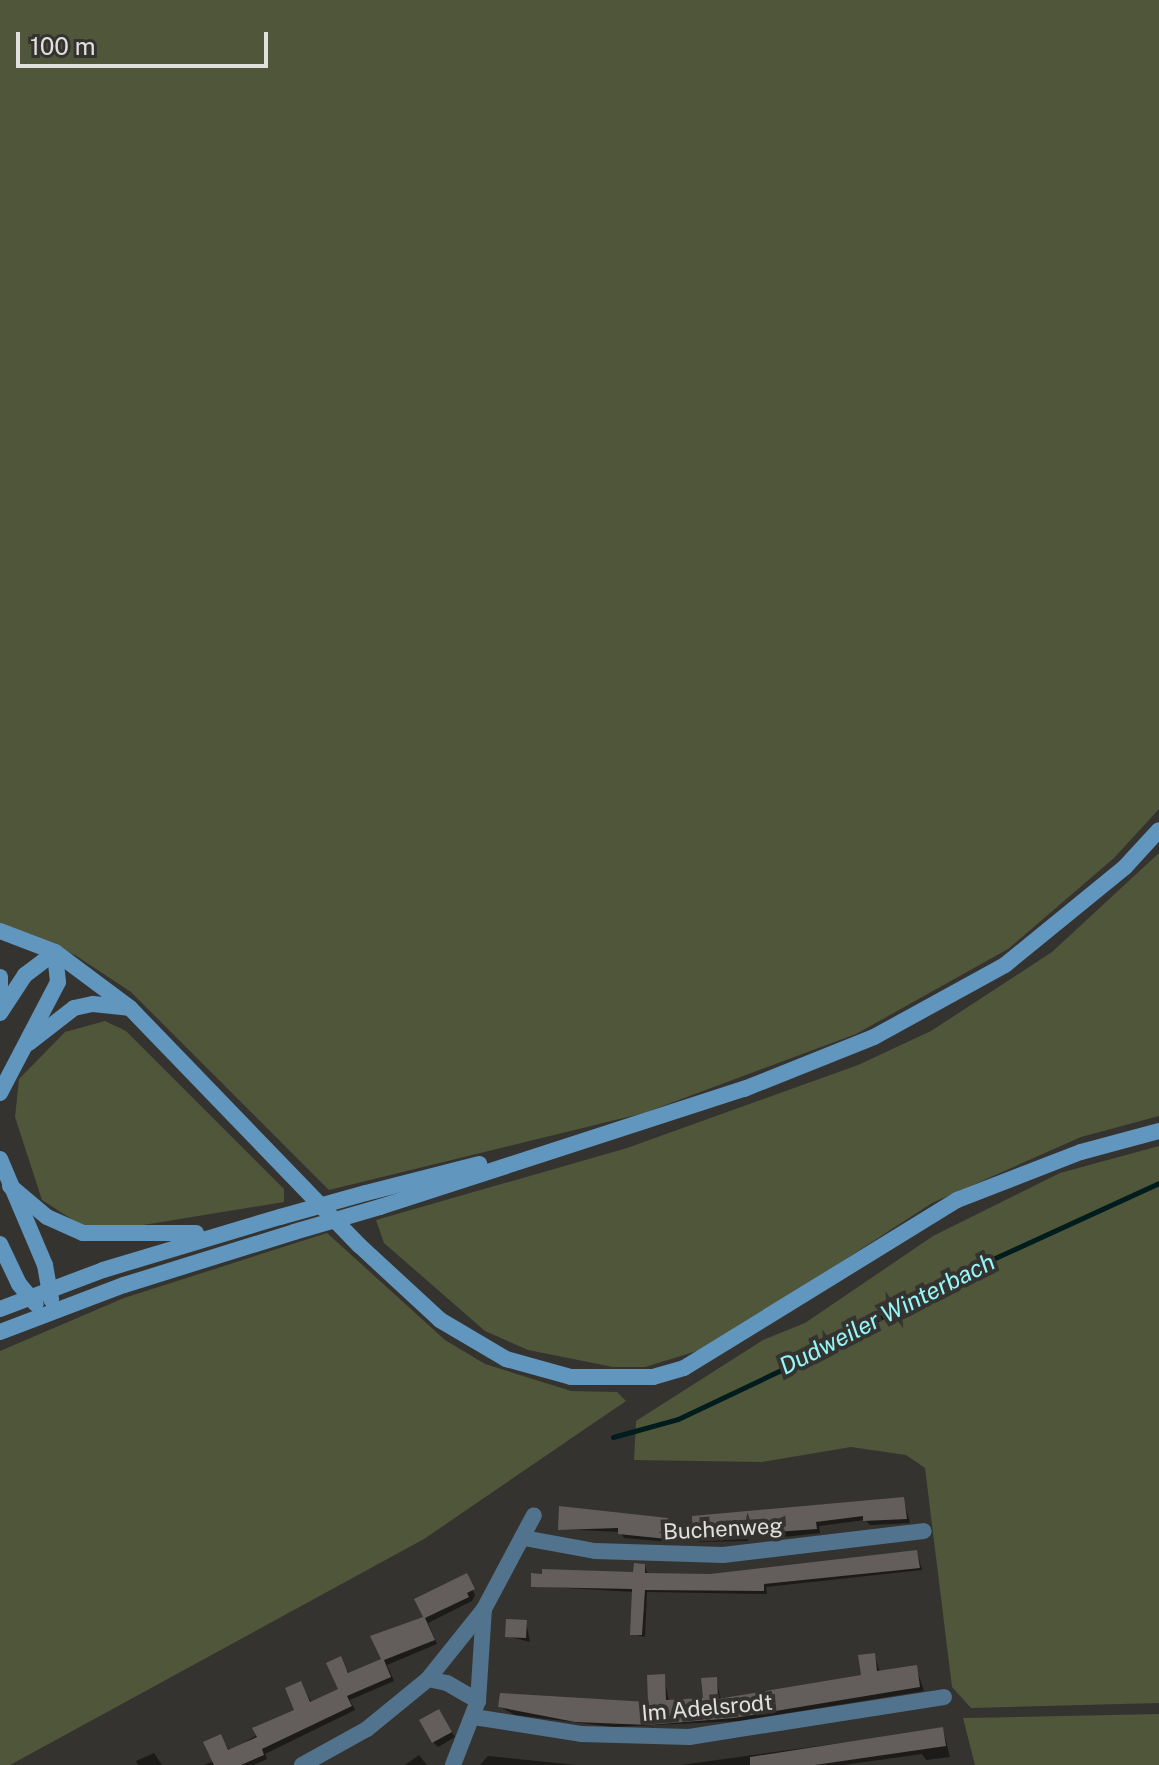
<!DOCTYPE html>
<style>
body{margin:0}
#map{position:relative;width:1159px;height:1765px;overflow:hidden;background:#35332f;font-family:"Public Sans",sans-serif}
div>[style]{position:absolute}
.green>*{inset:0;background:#4f563a}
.shadow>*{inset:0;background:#0007}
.stream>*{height:5px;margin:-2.5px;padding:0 2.5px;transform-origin:2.5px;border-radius:2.5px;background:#001c1d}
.building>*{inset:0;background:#635d5c}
.minor>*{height:16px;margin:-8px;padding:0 8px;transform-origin:8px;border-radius:8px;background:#52738d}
.secondary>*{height:16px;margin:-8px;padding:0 8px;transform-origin:8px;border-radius:8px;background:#6196bf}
.secondary-bridge>*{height:16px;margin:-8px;padding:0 8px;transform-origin:8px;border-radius:8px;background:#6196bf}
span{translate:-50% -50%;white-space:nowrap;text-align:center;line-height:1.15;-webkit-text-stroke:8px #35332f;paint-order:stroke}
.street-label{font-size:22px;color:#e1e0de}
.water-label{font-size:24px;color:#94f7fa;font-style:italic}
.scale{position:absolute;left:16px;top:32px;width:252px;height:36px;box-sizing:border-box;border:4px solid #e1e0de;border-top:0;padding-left:10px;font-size:24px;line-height:28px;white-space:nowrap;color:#e1e0de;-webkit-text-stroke:6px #35332f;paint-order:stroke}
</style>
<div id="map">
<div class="green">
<i style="clip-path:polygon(0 0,1159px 0,1159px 809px,1114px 858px,1008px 949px,856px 1034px,644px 1113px,329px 1190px,131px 992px,75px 955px,0 924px)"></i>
<i style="clip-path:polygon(1159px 853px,1159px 1116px,1081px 1137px,932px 1203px,710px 1347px,645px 1367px,613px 1367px,528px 1350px,485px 1331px,384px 1243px,376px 1220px,627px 1148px,858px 1065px,931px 1031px,1052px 952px)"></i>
<i style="clip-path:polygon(105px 1021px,126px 1031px,284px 1189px,284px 1202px,113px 1230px,79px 1224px,42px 1200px,15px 1117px,19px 1079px,65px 1032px)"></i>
<i style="clip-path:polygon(1159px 1146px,1159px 1703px,971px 1708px,952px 1687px,925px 1468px,906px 1455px,851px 1447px,762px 1462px,634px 1460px,636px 1421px,763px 1340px,805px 1323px,933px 1236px,1060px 1173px)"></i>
<i style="clip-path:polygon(327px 1233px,445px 1340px,485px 1364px,571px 1391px,617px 1392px,626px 1401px,424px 1539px,10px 1765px,0 1765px,0 1351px,124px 1298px)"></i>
<i style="clip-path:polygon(1159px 1714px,1159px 1765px,975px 1765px,963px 1718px)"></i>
</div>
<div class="shadow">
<i style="clip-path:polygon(903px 1499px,910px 1523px,870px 1525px,865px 1520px,819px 1526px,820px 1533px,775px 1538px,771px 1533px,747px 1536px,748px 1541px,699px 1542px,695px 1537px)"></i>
<i style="clip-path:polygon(667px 1519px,670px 1542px,624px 1538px,620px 1532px,560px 1529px)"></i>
<i style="clip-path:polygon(917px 1552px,922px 1570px,766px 1587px,767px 1594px,647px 1592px,645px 1637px,632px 1634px,634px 1592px,533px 1586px,635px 1574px,645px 1566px,648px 1575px,710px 1576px)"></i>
<i style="clip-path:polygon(467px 1578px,475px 1595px,472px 1601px,428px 1623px,437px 1644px,387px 1665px,394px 1681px,350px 1700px,355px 1710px,265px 1754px,267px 1759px,254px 1765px,204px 1765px,214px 1761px,220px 1736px,230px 1751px,297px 1711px,300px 1683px,312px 1703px,340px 1690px,340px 1659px,350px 1674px,383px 1660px,373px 1637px,426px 1618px,417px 1600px)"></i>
<i style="clip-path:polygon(526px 1622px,530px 1642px,507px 1636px)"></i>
<i style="clip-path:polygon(874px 1655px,880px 1672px,916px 1667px,924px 1691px,739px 1721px,613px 1727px,515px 1715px,500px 1707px,650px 1704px,664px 1676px,669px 1702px,705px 1699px,716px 1679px,721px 1700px,864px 1677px)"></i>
<i style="clip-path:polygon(439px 1712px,455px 1737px,438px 1747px,433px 1742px)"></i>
<i style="clip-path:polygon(943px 1729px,950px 1757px,926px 1760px,922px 1754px,843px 1765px,681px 1765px)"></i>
<i style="clip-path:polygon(154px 1753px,162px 1765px,138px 1765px,136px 1761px)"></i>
<i style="clip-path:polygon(419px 1755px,427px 1765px,405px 1765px)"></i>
<i style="clip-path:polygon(488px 1756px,576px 1765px,480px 1765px)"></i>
</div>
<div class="stream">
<i style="left:613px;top:1437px;width:67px;rotate:-15.5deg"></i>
<i style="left:678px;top:1419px;width:154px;rotate:-25.4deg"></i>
<i style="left:817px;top:1353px;width:149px;rotate:-29.3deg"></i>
<i style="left:947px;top:1280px;width:233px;rotate:-24.6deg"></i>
</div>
<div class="building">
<i style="clip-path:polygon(904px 1497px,907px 1519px,863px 1521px,863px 1516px,816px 1522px,817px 1529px,693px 1538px,692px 1516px)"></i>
<i style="clip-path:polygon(559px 1506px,668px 1518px,667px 1539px,618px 1534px,618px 1528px,558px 1530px)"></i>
<i style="clip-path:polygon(917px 1550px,920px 1568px,764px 1584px,764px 1591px,645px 1590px,642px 1635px,630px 1635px,632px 1589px,531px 1587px,531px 1573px,542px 1574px,542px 1569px,633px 1572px,634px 1563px,645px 1564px,645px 1573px,710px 1574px)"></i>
<i style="clip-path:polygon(467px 1573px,475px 1589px,467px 1593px,469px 1597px,425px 1618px,435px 1640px,384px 1660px,391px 1677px,347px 1696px,352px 1706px,262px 1749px,264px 1755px,241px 1765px,214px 1765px,203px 1742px,221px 1734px,228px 1750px,257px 1737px,252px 1728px,294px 1710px,285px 1688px,301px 1681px,310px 1702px,338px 1689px,326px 1663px,341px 1656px,348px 1673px,381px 1659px,370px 1636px,423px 1617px,414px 1599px)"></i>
<i style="clip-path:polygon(506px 1619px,527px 1620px,526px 1638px,505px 1637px)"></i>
<i style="clip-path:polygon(875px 1653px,877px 1671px,917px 1665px,920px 1687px,734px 1718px,648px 1725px,575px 1722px,498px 1707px,500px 1693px,648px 1702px,647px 1675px,665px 1674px,666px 1700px,703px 1698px,701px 1678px,717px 1677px,718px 1699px,861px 1675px,858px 1655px)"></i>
<i style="clip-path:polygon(439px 1709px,452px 1732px,432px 1743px,419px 1720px)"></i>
<i style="clip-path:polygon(943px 1727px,946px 1746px,815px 1765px,750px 1765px,750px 1757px)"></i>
</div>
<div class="minor">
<i style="left:524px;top:1538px;width:72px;rotate:10.4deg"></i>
<i style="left:595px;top:1551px;width:128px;rotate:1.8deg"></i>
<i style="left:723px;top:1555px;width:202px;rotate:-6.8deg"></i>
<i style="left:428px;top:1679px;width:19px;rotate:12deg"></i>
<i style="left:447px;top:1683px;width:36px;rotate:30deg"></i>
<i style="left:474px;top:1717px;width:108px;rotate:9deg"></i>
<i style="left:581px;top:1734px;width:108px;rotate:1.6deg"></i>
<i style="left:689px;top:1737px;width:258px;rotate:-8.9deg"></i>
<i style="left:302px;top:1765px;width:74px;rotate:-29deg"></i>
<i style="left:367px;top:1729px;width:79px;rotate:-39.3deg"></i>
<i style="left:428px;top:1679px;width:90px;rotate:-51.3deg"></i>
<i style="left:484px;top:1609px;width:106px;rotate:-62deg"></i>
<i style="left:453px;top:1765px;width:69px;rotate:-68.7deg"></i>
<i style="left:478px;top:1701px;width:92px;rotate:-86.3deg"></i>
</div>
<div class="secondary">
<i style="left:0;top:931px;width:59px;rotate:20.9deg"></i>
<i style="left:55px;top:952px;width:94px;rotate:36.7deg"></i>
<i style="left:130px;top:1008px;width:330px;rotate:46deg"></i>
<i style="left:359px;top:1245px;width:110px;rotate:42.8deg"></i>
<i style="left:440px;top:1320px;width:77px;rotate:30.6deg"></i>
<i style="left:506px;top:1359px;width:67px;rotate:15.5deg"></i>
<i style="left:571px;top:1377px;width:82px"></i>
<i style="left:653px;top:1377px;width:32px;rotate:-16deg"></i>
<i style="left:684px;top:1368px;width:321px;rotate:-31.6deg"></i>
<i style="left:957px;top:1200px;width:133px;rotate:-21.2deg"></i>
<i style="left:1081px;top:1152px;width:81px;rotate:-15.1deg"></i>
<i style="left:0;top:977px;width:34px;rotate:90deg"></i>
<i style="left:0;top:1013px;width:45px;rotate:-56.7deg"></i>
<i style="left:25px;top:975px;width:38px;rotate:-37deg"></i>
<i style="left:29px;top:1043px;width:57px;rotate:-37.9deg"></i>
<i style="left:74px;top:1008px;width:19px;rotate:-12deg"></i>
<i style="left:93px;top:1004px;width:36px;rotate:6deg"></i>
<i style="left:0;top:1093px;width:125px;rotate:-62.4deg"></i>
<i style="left:58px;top:982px;width:30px;rotate:-96deg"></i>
<i style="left:0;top:1159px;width:115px;rotate:67deg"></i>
<i style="left:45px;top:1265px;width:35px;rotate:80deg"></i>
<i style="left:10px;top:1186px;width:48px;rotate:40deg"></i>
<i style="left:47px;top:1217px;width:39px;rotate:24deg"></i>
<i style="left:83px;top:1233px;width:113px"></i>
<i style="left:366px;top:1193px;width:117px;rotate:-14.4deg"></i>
<i style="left:380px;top:1207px;width:383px;rotate:-18deg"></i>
<i style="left:744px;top:1089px;width:140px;rotate:-21.8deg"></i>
<i style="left:874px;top:1037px;width:149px;rotate:-28.8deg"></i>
<i style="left:1005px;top:965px;width:155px;rotate:-39.2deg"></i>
<i style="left:1125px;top:867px;width:50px;rotate:-47.4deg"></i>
<i style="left:0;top:1244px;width:44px;rotate:64.6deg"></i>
<i style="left:19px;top:1284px;width:26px;rotate:50deg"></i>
<i style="left:0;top:1309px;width:110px;rotate:-20.7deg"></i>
<i style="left:103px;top:1270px;width:185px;rotate:-16.7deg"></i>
<i style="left:0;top:1332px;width:133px;rotate:-20.8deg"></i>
<i style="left:124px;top:1285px;width:178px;rotate:-17.3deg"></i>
</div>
<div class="secondary-bridge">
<i style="left:280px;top:1217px;width:89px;rotate:-15.6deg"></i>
<i style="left:294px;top:1232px;width:90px;rotate:-16.2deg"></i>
</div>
<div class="street-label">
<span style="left:723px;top:1529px;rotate:-3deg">Buchenweg</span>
<span style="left:707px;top:1708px;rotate:-5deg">Im Adelsrodt</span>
</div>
<div class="water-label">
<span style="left:887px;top:1314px;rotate:-27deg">Dudweiler Winterbach</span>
</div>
<div class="scale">100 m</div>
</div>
